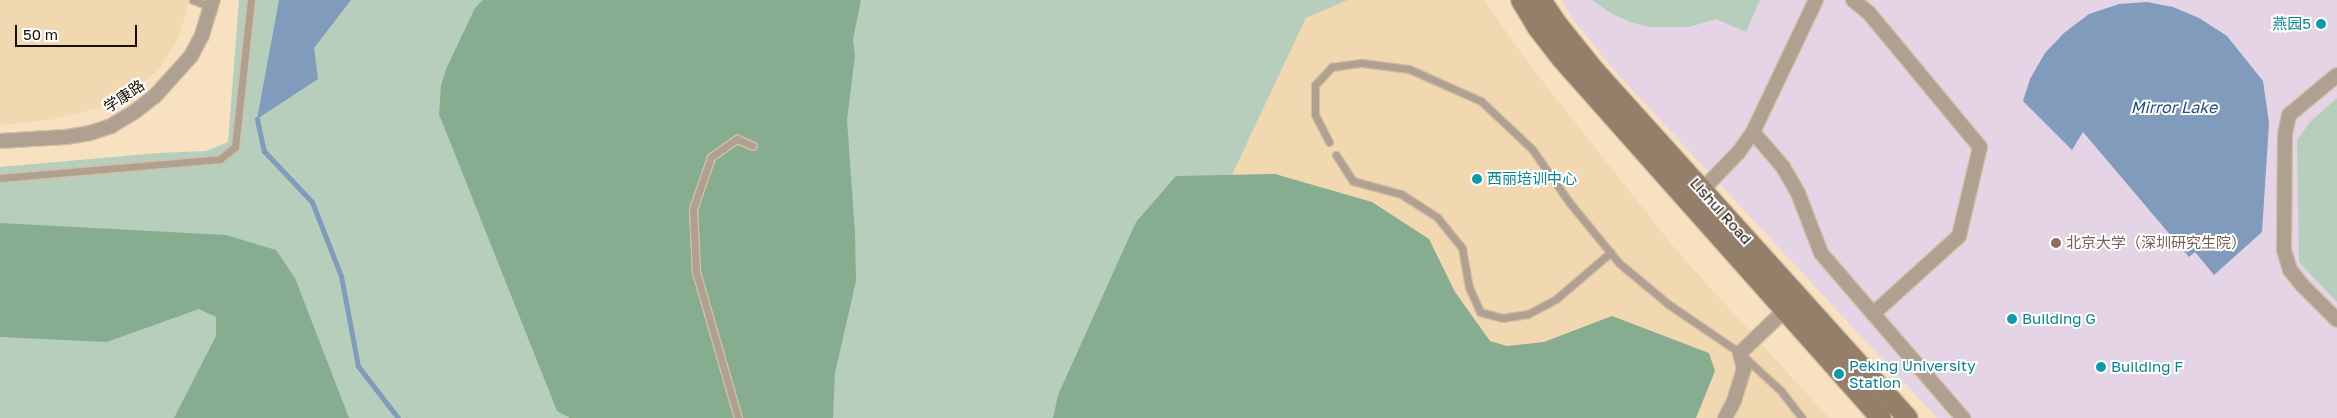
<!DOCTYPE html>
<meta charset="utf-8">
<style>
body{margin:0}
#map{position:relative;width:2337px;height:418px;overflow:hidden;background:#f7e1c1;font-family:"Golos Text","Noto Sans SC",sans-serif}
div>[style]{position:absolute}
.built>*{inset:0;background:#f2d8b1}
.education>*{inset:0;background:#e4d4e6}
.green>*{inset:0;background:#b7cebc}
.forest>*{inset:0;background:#87ad91}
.water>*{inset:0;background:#809bbc}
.stream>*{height:5px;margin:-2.5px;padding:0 2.5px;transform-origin:2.5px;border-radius:2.5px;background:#809bbc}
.roads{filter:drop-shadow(1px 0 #d3c0a3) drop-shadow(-1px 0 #d3c0a3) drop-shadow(0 1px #d3c0a3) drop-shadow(0 -1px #d3c0a3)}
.lane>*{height:7px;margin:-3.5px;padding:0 3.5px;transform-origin:3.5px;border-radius:3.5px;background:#afa092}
.street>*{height:14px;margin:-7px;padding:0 7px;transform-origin:7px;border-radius:7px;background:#afa092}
.secondary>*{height:20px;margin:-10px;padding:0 10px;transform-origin:10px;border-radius:10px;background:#947f6b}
.dots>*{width:14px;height:14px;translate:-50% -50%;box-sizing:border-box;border:2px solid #fff;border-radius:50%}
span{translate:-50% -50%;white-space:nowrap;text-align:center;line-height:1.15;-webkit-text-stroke:4px #fff;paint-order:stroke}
.culture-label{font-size:15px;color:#0d838f}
.right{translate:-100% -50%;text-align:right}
.left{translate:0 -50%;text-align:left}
.street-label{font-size:15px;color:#171005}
.education-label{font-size:15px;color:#785e54}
.water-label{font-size:16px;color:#274e7b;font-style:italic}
.scale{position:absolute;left:15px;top:25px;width:122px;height:22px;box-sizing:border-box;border:2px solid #171005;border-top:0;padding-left:6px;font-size:15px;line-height:18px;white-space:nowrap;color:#171005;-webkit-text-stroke:4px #fff;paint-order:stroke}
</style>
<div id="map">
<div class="built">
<i style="clip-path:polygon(0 0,189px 0,179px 37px,159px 70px,115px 104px,49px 120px,0 125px)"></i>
<i style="clip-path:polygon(1348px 0,1484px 0,1529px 64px,1677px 251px,1829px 418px,1408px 418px,1231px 177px,1306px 18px)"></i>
</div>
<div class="education">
<i style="clip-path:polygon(1562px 0,2337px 0,2337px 418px,1937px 418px,1612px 68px,1570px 15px)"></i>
</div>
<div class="green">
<i style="clip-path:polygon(239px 0,1348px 0,1306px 18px,1231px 177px,1408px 418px,0 418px,0 167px,158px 153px,206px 151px,228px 142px)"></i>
<i style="clip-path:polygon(1592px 0,1760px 0,1746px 32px,1716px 19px,1689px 27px,1649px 27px,1630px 22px,1612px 14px)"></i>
<i style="clip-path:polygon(2337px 98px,2337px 302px,2299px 262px,2297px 140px,2310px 122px)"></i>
</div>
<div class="forest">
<i style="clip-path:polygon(483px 0,861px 0,853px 39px,855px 55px,847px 120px,855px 233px,856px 281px,835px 373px,833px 418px,570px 418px,557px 411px,439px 114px,441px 85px,447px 67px,475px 8px)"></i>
<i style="clip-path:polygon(1275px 174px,1372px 202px,1429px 239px,1455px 292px,1490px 341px,1507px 346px,1544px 342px,1612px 316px,1709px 353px,1715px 371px,1696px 418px,1053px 418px,1058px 395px,1136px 222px,1176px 176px)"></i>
<i style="clip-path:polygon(0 223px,226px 235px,276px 250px,295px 278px,349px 418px,174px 418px,216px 336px,216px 317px,199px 309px,107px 342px,0 337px)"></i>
</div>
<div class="water">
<i style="clip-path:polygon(279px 0,351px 0,314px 48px,318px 79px,257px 119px)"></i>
<i style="clip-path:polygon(2147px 2px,2173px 7px,2199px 18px,2227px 36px,2263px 81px,2269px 123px,2262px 232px,2214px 275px,2195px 252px,2189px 257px,2083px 132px,2072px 150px,2023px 101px,2030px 79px,2045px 53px,2064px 33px,2089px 14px,2119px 4px)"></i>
</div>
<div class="stream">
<i style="left:257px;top:119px;width:33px;rotate:78deg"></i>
<i style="left:264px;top:151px;width:70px;rotate:46.7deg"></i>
<i style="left:312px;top:202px;width:79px;rotate:68.6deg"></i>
<i style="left:341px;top:276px;width:92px;rotate:79.3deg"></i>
<i style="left:358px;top:366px;width:66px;rotate:52.4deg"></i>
</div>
<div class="roads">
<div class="lane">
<i style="left:193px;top:0;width:19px;rotate:21deg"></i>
<i style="left:1329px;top:142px;width:31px;rotate:-117deg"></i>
<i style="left:1315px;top:114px;width:29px;rotate:-90deg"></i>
<i style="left:1315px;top:85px;width:25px;rotate:-47deg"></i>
<i style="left:1332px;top:67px;width:30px;rotate:-8deg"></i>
<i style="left:1362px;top:63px;width:47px;rotate:7.3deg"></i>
<i style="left:1409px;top:69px;width:79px;rotate:24deg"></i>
<i style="left:1481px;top:101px;width:70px;rotate:43.3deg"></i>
<i style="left:1532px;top:149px;width:65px;rotate:55.1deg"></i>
<i style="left:1569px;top:202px;width:79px;rotate:50.7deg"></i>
<i style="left:1619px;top:263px;width:64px;rotate:39.9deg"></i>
<i style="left:1668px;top:304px;width:87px;rotate:34.2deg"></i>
<i style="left:1740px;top:353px;width:56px;rotate:42.8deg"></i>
<i style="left:1781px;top:391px;width:34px;rotate:52deg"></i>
<i style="left:1336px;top:155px;width:31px;rotate:57deg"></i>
<i style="left:1353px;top:181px;width:50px;rotate:15.2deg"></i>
<i style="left:1401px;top:194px;width:43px;rotate:32.6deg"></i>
<i style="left:1437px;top:217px;width:40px;rotate:51deg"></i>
<i style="left:1462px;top:248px;width:40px;rotate:80deg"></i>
<i style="left:1469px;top:287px;width:27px;rotate:66deg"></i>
<i style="left:1480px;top:312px;width:23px;rotate:15deg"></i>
<i style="left:1502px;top:318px;width:26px;rotate:-9deg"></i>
<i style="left:1528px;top:314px;width:32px;rotate:-28deg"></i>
<i style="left:1556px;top:299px;width:72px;rotate:-40.5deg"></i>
<i style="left:0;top:178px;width:221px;rotate:-4.9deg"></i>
<i style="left:220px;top:159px;width:19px;rotate:-39deg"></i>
<i style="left:235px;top:147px;width:148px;rotate:-83.8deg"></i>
<i style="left:738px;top:418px;width:152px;rotate:-106deg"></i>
<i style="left:696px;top:272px;width:63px;rotate:-92.7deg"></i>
<i style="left:693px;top:209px;width:55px;rotate:-70.9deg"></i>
<i style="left:711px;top:157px;width:32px;rotate:-35deg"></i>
<i style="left:737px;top:139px;width:17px;rotate:24deg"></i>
</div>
<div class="street">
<i style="left:1853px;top:0;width:21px;rotate:39deg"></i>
<i style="left:1869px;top:13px;width:174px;rotate:50.4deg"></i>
<i style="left:1980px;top:147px;width:91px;rotate:103.3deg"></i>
<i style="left:1959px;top:236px;width:116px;rotate:137.8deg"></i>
<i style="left:2337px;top:75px;width:62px;rotate:140.2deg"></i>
<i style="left:2289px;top:115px;width:19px;rotate:102deg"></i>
<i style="left:2285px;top:134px;width:116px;rotate:90.5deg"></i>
<i style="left:2284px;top:250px;width:21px;rotate:73deg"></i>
<i style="left:2290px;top:270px;width:19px;rotate:51deg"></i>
<i style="left:2302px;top:285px;width:49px;rotate:45deg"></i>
<i style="left:1753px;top:132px;width:46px;rotate:49.4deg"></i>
<i style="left:1783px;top:167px;width:30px;rotate:60deg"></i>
<i style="left:1798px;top:193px;width:64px;rotate:69deg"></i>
<i style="left:1821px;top:253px;width:218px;rotate:49.3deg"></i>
<i style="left:0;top:141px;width:66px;rotate:-3.5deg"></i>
<i style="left:66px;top:137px;width:24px;rotate:-9deg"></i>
<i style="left:90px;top:133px;width:22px;rotate:-18deg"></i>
<i style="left:111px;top:126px;width:26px;rotate:-31deg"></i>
<i style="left:133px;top:113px;width:28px;rotate:-38deg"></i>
<i style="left:155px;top:96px;width:54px;rotate:-48deg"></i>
<i style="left:191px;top:56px;width:24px;rotate:-62deg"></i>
<i style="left:202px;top:35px;width:37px;rotate:-73deg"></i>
<i style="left:1702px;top:190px;width:52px;rotate:-45.8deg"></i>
<i style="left:1738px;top:153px;width:26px;rotate:-54deg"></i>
<i style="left:1753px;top:132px;width:146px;rotate:-64.5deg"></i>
<i style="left:1725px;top:418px;width:19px;rotate:-62deg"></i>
<i style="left:1734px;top:401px;width:34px;rotate:-73deg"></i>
<i style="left:1744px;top:369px;width:16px;rotate:-104deg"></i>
<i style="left:1740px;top:353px;width:61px;rotate:-43.7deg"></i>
</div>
<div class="secondary">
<i style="left:1521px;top:0;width:31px;rotate:59deg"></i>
<i style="left:1537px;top:27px;width:39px;rotate:52deg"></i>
<i style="left:1561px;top:58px;width:482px;rotate:48.4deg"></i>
<i style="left:1541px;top:0;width:30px;rotate:56deg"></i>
<i style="left:1558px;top:25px;width:59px;rotate:51.2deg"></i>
<i style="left:1595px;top:71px;width:467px;rotate:48deg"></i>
</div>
</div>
<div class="dots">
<i style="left:2321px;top:24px;background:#0f9aa8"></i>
<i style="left:1477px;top:179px;background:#0f9aa8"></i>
<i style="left:2056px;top:243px;background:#8d6e63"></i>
<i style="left:2012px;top:319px;background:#0f9aa8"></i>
<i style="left:2101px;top:367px;background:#0f9aa8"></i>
<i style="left:1839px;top:374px;background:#0f9aa8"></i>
</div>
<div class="culture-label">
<span class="right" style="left:2311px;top:24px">燕园5</span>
<span class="left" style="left:1487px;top:179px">西丽培训中心</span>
<span class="left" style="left:2022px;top:319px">Building G</span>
<span class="left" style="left:1849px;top:374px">Peking University<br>Station</span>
<span class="left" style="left:2111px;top:367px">Building F</span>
</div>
<div class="street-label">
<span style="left:124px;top:96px;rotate:-34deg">学康路</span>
<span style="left:1721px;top:211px;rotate:48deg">Lishui Road</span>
</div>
<div class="education-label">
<span class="left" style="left:2066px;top:243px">北京大学（深圳研究生院）</span>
</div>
<div class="water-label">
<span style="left:2174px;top:107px">Mirror Lake</span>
</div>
<div class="scale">50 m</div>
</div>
